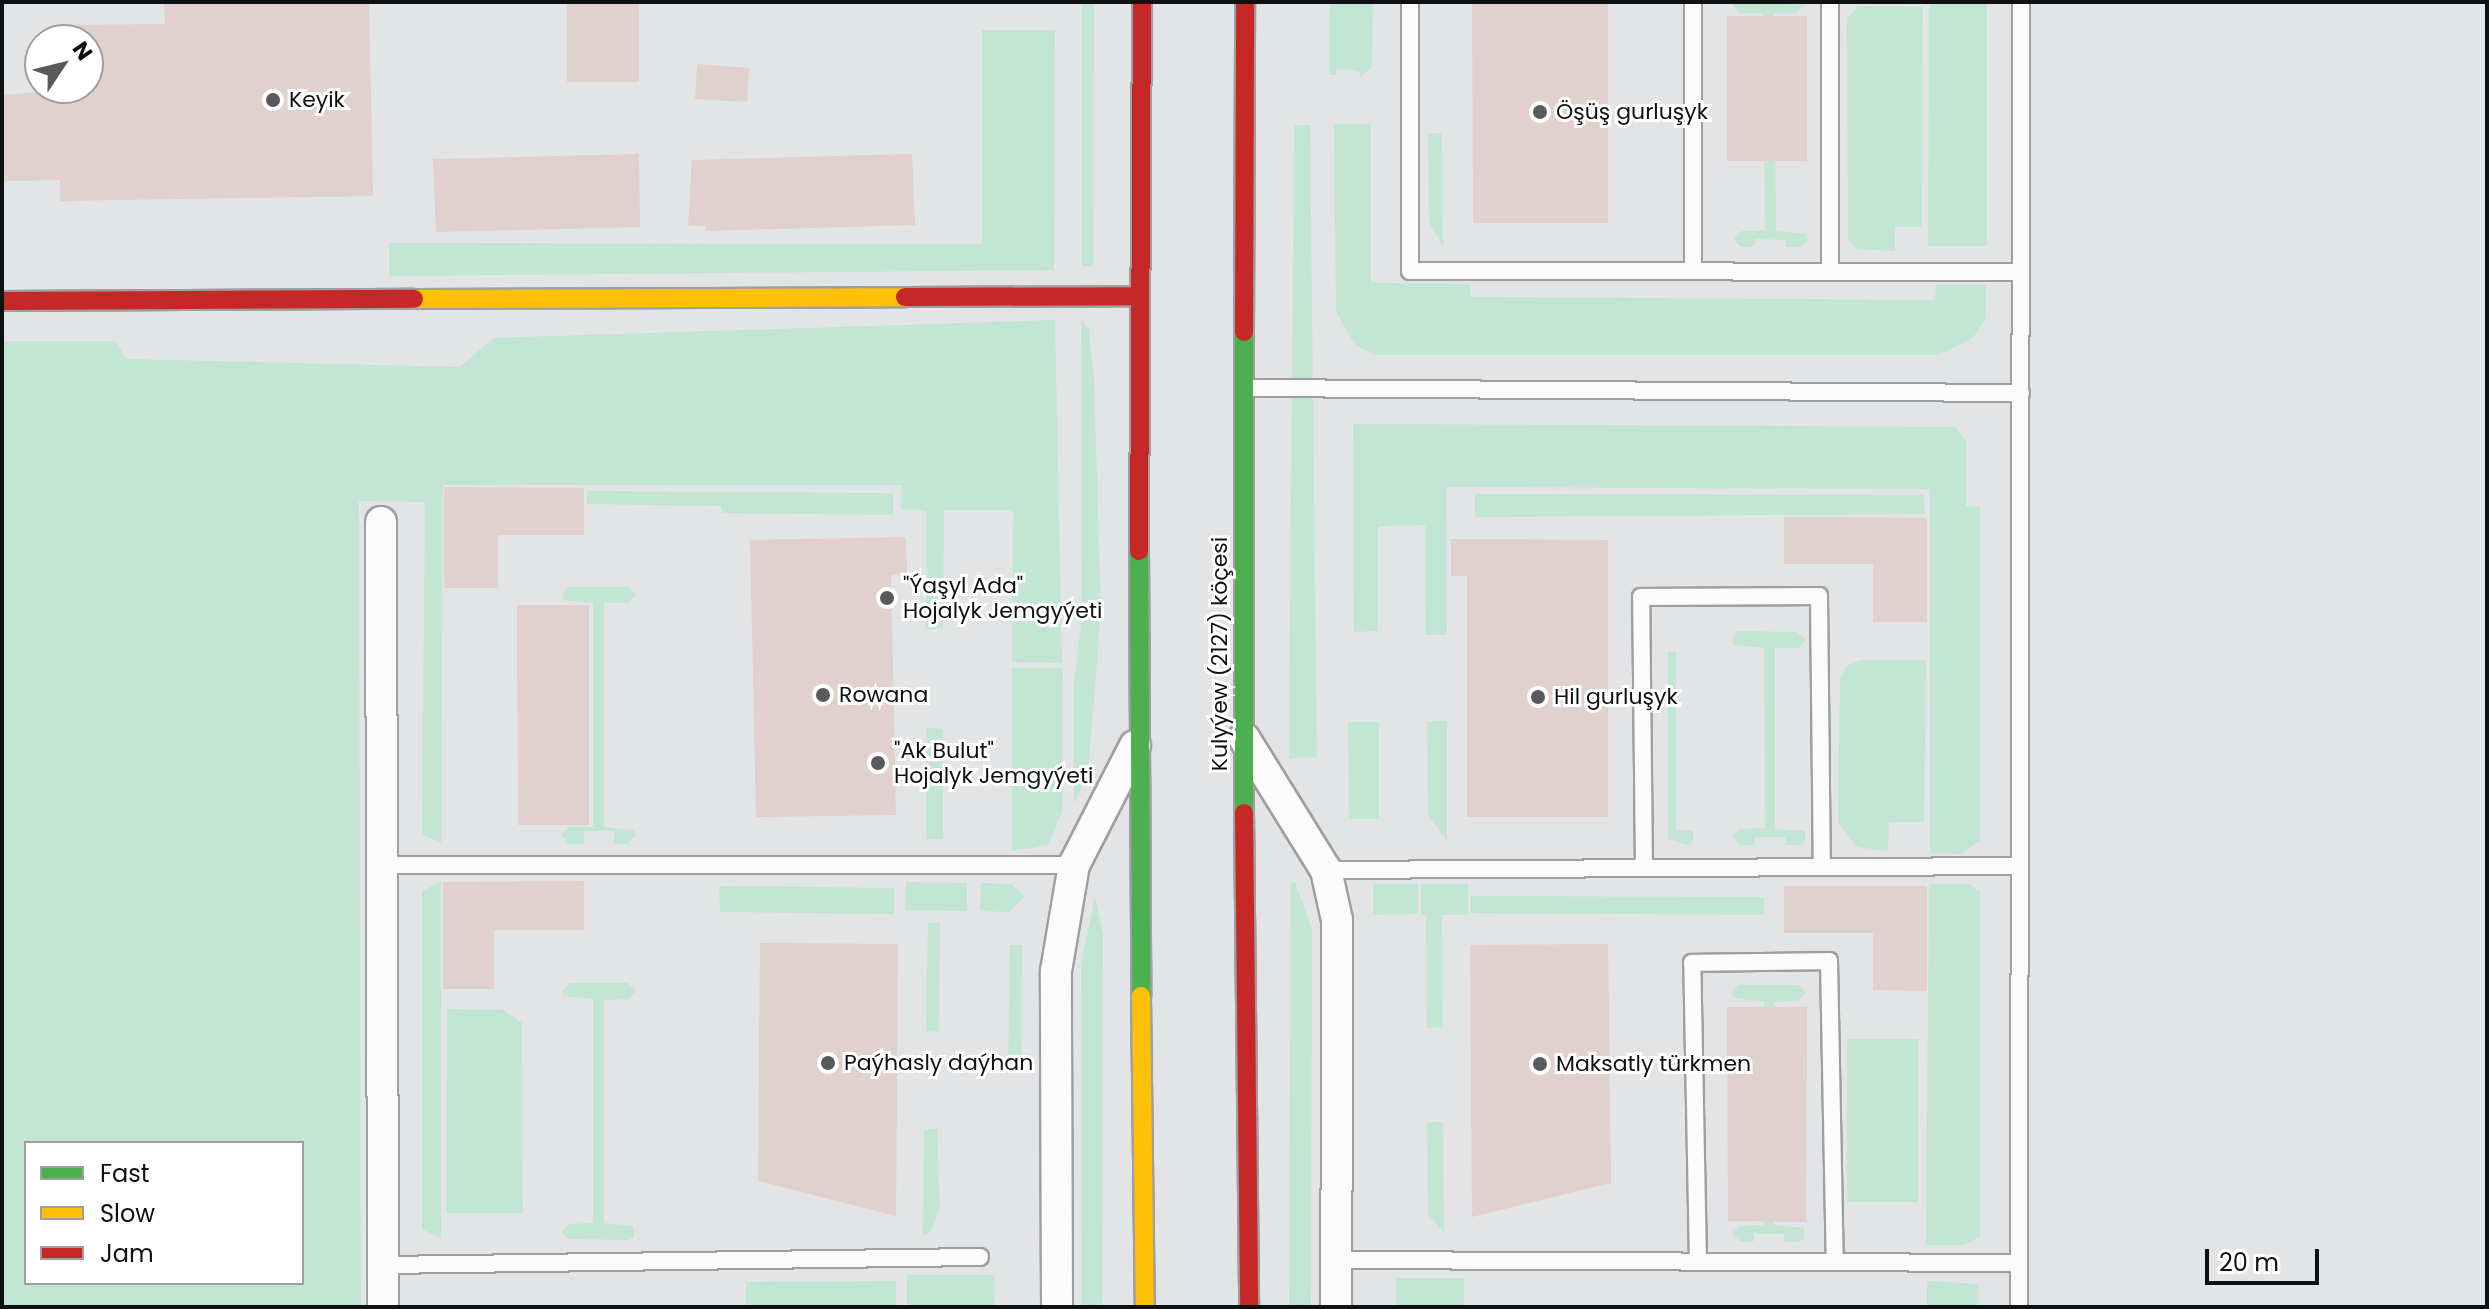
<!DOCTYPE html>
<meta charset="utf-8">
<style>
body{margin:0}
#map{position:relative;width:2489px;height:1309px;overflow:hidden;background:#e3e4e5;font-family:Poppins,sans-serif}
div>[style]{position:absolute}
.green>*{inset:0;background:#c2e5d4}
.building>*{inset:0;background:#e0d1ce}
.roads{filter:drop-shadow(2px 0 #9e9fa0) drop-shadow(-2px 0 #9e9fa0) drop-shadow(0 2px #9e9fa0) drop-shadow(0 -2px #9e9fa0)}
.lane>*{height:16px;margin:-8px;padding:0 8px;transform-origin:8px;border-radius:8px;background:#fbfbfb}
.street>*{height:30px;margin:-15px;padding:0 15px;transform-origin:15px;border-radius:15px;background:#fbfbfb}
.fast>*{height:18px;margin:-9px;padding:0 9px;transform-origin:9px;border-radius:9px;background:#4caf50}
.slow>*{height:18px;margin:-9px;padding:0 9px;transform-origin:9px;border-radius:9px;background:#ffc107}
.jam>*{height:18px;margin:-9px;padding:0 9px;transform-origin:9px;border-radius:9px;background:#c62828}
.dots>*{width:22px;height:22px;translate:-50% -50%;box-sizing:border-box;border:4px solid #fff;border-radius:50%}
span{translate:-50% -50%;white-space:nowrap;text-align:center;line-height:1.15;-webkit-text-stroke:6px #fff;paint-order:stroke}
.poi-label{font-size:22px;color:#0f1011}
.left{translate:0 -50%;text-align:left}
.street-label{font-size:22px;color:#0f1011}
.frame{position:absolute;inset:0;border:4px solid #0f1011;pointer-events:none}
.legend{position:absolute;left:24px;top:1141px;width:280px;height:144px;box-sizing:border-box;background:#fff;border:2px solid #9f9fa0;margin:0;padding:10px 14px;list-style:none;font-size:24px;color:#0f1011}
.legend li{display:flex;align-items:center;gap:16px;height:40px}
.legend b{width:40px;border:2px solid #9f9fa0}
.north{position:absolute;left:24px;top:24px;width:80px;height:80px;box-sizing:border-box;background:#fff;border:2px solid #9f9fa0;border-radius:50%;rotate:55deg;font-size:22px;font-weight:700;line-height:32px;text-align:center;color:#0f1011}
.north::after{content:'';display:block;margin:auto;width:28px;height:36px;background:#595a5b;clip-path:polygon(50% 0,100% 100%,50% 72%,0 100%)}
.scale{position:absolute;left:2205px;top:1249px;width:114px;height:36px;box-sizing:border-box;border:4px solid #0f1011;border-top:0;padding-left:10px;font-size:24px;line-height:28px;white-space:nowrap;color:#0f1011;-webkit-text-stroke:6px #fff;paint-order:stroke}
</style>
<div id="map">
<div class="green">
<i style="clip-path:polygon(1082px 2px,1094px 2px,1093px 266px,1082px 266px)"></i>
<i style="clip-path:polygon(1330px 2px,1373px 2px,1372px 67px,1361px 77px,1358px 70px,1337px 69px,1336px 75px,1329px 75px)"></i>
<i style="clip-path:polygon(1731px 2px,1805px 5px,1796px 13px,1774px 14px,1776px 231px,1806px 234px,1808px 240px,1800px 247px,1786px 247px,1786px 240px,1755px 239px,1755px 247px,1741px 247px,1733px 239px,1741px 231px,1765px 231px,1763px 13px,1738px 13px)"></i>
<i style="clip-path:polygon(1929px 2px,1987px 2px,1987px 246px,1928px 246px)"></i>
<i style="clip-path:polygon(1858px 6px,1923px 7px,1922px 227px,1895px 227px,1895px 251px,1858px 249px,1848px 240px,1847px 19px)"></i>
<i style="clip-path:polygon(982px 30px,1055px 30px,1054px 270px,389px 276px,389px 243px,982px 244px)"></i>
<i style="clip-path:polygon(1334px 124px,1371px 124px,1371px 283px,1470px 284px,1470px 297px,1935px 300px,1936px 285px,1986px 285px,1986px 317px,1973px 338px,1938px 355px,1374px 355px,1354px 344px,1336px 311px)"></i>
<i style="clip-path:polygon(1294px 125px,1310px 125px,1317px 757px,1289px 758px)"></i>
<i style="clip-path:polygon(1428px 133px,1442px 133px,1443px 246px,1429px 223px)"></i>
<i style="clip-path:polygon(evenodd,1055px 320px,1062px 663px,1012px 662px,1013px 510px,944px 510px,943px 629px,926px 629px,927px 510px,901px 509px,902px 485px,443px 485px,441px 843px,422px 834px,425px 502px,359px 501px,361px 1307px,2px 1307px,2px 341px,116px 341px,126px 359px,460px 367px,493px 338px,1055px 320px,26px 1143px,302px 1143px,302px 1283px,26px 1283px,26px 1143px)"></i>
<i style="clip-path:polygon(1081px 321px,1089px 328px,1094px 382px,1101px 609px,1088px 775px,1074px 804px,1074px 684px,1082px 616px)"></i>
<i style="clip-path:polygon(1353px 424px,1956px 427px,1966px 441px,1966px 506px,1980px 507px,1980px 841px,1960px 854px,1930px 853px,1930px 489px,1446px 487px,1447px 635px,1426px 635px,1425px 525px,1378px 526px,1378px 631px,1354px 632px)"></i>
<i style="clip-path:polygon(587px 491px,893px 493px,893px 515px,722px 513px,721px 506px,587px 504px)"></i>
<i style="clip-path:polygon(1475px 494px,1924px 495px,1925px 514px,1475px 517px)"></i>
<i style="clip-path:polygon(569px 587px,629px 587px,637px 595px,629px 603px,604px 603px,604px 827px,634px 830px,636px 836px,628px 844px,614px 844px,614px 831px,584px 831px,584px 844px,569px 844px,561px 835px,569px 827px,593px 827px,593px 603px,564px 600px,562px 594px)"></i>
<i style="clip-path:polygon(1739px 631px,1797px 632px,1806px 640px,1798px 648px,1775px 648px,1775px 829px,1805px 831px,1805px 843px,1799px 845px,1786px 845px,1785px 837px,1755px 837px,1754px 845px,1740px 845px,1732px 836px,1740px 829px,1765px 828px,1764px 648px,1733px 645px,1733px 634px)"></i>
<i style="clip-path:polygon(1668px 652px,1676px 652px,1676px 829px,1693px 831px,1693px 842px,1687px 845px,1668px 839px)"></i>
<i style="clip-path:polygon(1861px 660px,1926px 660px,1924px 822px,1889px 822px,1888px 851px,1857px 847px,1838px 822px,1840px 681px,1846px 666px)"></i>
<i style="clip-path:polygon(1012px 668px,1063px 668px,1062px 811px,1048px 845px,1012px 851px)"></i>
<i style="clip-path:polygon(1427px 721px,1447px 721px,1447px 841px,1428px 815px)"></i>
<i style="clip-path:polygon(1348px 722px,1379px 722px,1379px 819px,1349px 819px)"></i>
<i style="clip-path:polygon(926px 728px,943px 729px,943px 839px,926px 839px)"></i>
<i style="clip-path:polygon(441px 882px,441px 1239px,422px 1229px,422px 891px)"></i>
<i style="clip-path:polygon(906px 882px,967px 883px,967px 911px,905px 910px)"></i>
<i style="clip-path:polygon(1291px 882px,1295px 882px,1312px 930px,1311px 1307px,1289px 1307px)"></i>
<i style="clip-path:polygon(981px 883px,1012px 884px,1024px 897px,1009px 912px,980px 911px)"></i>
<i style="clip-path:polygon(1373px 884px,1418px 884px,1418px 914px,1373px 915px)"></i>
<i style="clip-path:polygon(1421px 884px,1468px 884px,1468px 915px,1442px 915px,1443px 1027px,1427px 1028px,1426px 915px,1421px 915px)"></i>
<i style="clip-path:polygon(1929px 884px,1969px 884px,1980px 891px,1980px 1237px,1964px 1245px,1926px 1245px)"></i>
<i style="clip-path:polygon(719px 886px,894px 888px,894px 914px,720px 912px)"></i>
<i style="clip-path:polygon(1471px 896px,1764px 897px,1764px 915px,1471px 913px)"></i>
<i style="clip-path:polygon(1095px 897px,1103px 935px,1102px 1307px,1082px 1307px,1081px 963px)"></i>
<i style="clip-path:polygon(928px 923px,940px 923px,939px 1032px,926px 1031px)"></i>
<i style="clip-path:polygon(1010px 945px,1022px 945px,1021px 1064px,1008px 1064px)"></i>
<i style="clip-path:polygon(570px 983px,628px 983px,636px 991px,628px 999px,604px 1000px,604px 1223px,633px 1226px,634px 1237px,628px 1240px,569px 1239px,561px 1232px,569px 1224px,593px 1223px,593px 999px,564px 996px,562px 991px)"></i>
<i style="clip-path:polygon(1739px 985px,1798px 985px,1806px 993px,1798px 1001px,1774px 1002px,1774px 1225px,1804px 1228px,1804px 1239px,1798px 1242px,1785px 1242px,1784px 1234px,1754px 1234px,1753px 1242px,1740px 1241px,1732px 1234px,1739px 1226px,1764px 1225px,1764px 1002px,1734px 998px,1731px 993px)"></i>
<i style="clip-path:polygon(447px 1009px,503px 1010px,522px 1023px,523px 1213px,446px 1213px)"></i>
<i style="clip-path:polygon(1847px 1039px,1918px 1039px,1918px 1202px,1847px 1202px)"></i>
<i style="clip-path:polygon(1427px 1122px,1443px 1122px,1444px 1233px,1428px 1214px)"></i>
<i style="clip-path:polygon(924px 1129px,937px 1129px,940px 1207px,931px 1231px,923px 1236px)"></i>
<i style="clip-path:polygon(907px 1275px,994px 1275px,995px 1307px,907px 1307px)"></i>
<i style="clip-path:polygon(1396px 1278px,1464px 1278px,1464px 1307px,1396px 1307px)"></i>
<i style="clip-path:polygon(896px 1281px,896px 1307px,746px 1307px,746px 1282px)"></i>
<i style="clip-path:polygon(1927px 1281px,1978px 1284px,1979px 1307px,1927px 1307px)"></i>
</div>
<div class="building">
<i style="clip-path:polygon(164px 2px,369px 2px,373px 196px,60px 201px,60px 180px,2px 181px,2px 95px,88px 88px,88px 40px,57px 40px,57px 25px,165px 24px)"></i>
<i style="clip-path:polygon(567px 2px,639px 2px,639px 82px,567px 82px)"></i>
<i style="clip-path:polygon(1472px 2px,1608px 2px,1608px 223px,1473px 223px)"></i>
<i style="clip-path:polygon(1727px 16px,1807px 16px,1807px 161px,1727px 161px)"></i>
<i style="clip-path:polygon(697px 64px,749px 68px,747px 102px,695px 99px)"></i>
<i style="clip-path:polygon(639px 154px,640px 227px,436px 232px,433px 159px)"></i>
<i style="clip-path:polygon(912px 154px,915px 225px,706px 231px,705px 226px,688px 226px,692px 160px)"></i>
<i style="clip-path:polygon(444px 487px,584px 488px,584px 535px,498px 535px,498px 588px,444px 588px)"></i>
<i style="clip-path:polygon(1784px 517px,1927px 518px,1927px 622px,1873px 622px,1873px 564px,1784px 564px)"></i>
<i style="clip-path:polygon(906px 537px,907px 574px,891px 575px,896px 815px,756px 817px,750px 540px)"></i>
<i style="clip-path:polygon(1451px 539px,1608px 540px,1608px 817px,1467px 817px,1467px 576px,1451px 576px)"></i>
<i style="clip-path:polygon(517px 605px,589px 605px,589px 825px,518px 825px)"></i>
<i style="clip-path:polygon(584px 881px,584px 930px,494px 930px,494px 989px,443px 989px,443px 882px)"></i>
<i style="clip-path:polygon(1784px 886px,1927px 886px,1927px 991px,1873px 990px,1873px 933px,1784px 933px)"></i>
<i style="clip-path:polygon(760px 943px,898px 944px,896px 1216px,758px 1181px)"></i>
<i style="clip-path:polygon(1608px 944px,1611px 1183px,1472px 1217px,1470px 945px)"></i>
<i style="clip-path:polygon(1727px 1007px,1807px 1007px,1806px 1222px,1728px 1221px)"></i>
</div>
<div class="roads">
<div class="lane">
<i style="left:1410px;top:2px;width:269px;rotate:90deg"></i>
<i style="left:1410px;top:271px;width:611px;rotate:0.09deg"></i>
<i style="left:1693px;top:271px;width:269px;rotate:-90deg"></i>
<i style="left:1830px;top:271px;width:269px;rotate:-90deg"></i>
<i style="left:1246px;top:388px;width:775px;rotate:0.37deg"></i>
<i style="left:381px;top:865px;width:693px"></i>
<i style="left:1644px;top:868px;width:271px;rotate:-90.6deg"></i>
<i style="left:1641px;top:597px;width:178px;rotate:-0.3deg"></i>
<i style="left:1819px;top:596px;width:271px;rotate:89.4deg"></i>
<i style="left:1326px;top:870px;width:694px;rotate:-0.33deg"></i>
<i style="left:1335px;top:1260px;width:684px;rotate:0.25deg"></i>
<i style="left:1698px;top:1262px;width:299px;rotate:-91.1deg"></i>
<i style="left:1692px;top:963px;width:137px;rotate:-0.8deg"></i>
<i style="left:1829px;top:961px;width:301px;rotate:88.9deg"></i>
<i style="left:383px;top:1265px;width:597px;rotate:-0.77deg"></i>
<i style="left:2019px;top:1307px;width:1305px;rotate:-89.91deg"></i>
</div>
<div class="street">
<i style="left:381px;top:522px;width:785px;rotate:89.85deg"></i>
<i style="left:1244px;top:738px;width:155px;rotate:58.2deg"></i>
<i style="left:1326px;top:870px;width:51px;rotate:77.6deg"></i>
<i style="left:1337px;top:920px;width:387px;rotate:90.1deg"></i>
<i style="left:1057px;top:1307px;width:336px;rotate:-90.2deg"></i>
<i style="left:1056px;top:971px;width:108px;rotate:-80.4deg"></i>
<i style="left:1074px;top:865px;width:134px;rotate:-62.9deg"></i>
</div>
<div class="fast">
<i style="left:1139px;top:551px;width:445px;rotate:89.7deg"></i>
<i style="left:1244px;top:813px;width:481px;rotate:-90deg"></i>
</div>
<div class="slow">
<i style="left:414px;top:299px;width:491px;rotate:-0.2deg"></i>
<i style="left:1141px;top:996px;width:311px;rotate:89.3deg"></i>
</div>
<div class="jam">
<i style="left:905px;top:297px;width:235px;rotate:-0.2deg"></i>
<i style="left:2px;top:301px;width:412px;rotate:-0.3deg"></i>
<i style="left:1244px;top:332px;width:330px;rotate:-89.8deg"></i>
<i style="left:1139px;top:551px;width:549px;rotate:-89.69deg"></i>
<i style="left:1244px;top:813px;width:494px;rotate:89.4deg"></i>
</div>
</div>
<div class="dots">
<i style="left:273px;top:100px;background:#595a5b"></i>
<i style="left:1540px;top:112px;background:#595a5b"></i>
<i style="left:887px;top:598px;background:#595a5b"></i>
<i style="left:823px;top:695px;background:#595a5b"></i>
<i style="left:1538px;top:697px;background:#595a5b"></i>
<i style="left:878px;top:763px;background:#595a5b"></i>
<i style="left:828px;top:1063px;background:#595a5b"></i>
<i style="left:1540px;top:1064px;background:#595a5b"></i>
</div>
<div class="poi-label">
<span class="left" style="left:289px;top:100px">Keyik</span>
<span class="left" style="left:1556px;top:112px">Öşüş gurluşyk</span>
<span class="left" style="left:903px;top:598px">"Ýaşyl Ada"<br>Hojalyk Jemgyýeti</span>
<span class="left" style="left:839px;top:695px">Rowana</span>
<span class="left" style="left:1554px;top:697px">Hil gurluşyk</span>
<span class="left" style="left:894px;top:763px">"Ak Bulut"<br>Hojalyk Jemgyýeti</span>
<span class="left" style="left:844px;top:1063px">Paýhasly daýhan</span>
<span class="left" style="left:1556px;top:1064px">Maksatly türkmen</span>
</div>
<div class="street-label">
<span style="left:1220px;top:654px;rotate:-90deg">Kulyýew (2127) köçesi</span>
</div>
<div class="frame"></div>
<ul class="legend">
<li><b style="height:10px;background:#4caf50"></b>Fast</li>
<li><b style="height:10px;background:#ffc107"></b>Slow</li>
<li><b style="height:10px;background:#c62828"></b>Jam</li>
</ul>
<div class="north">N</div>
<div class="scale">20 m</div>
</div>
